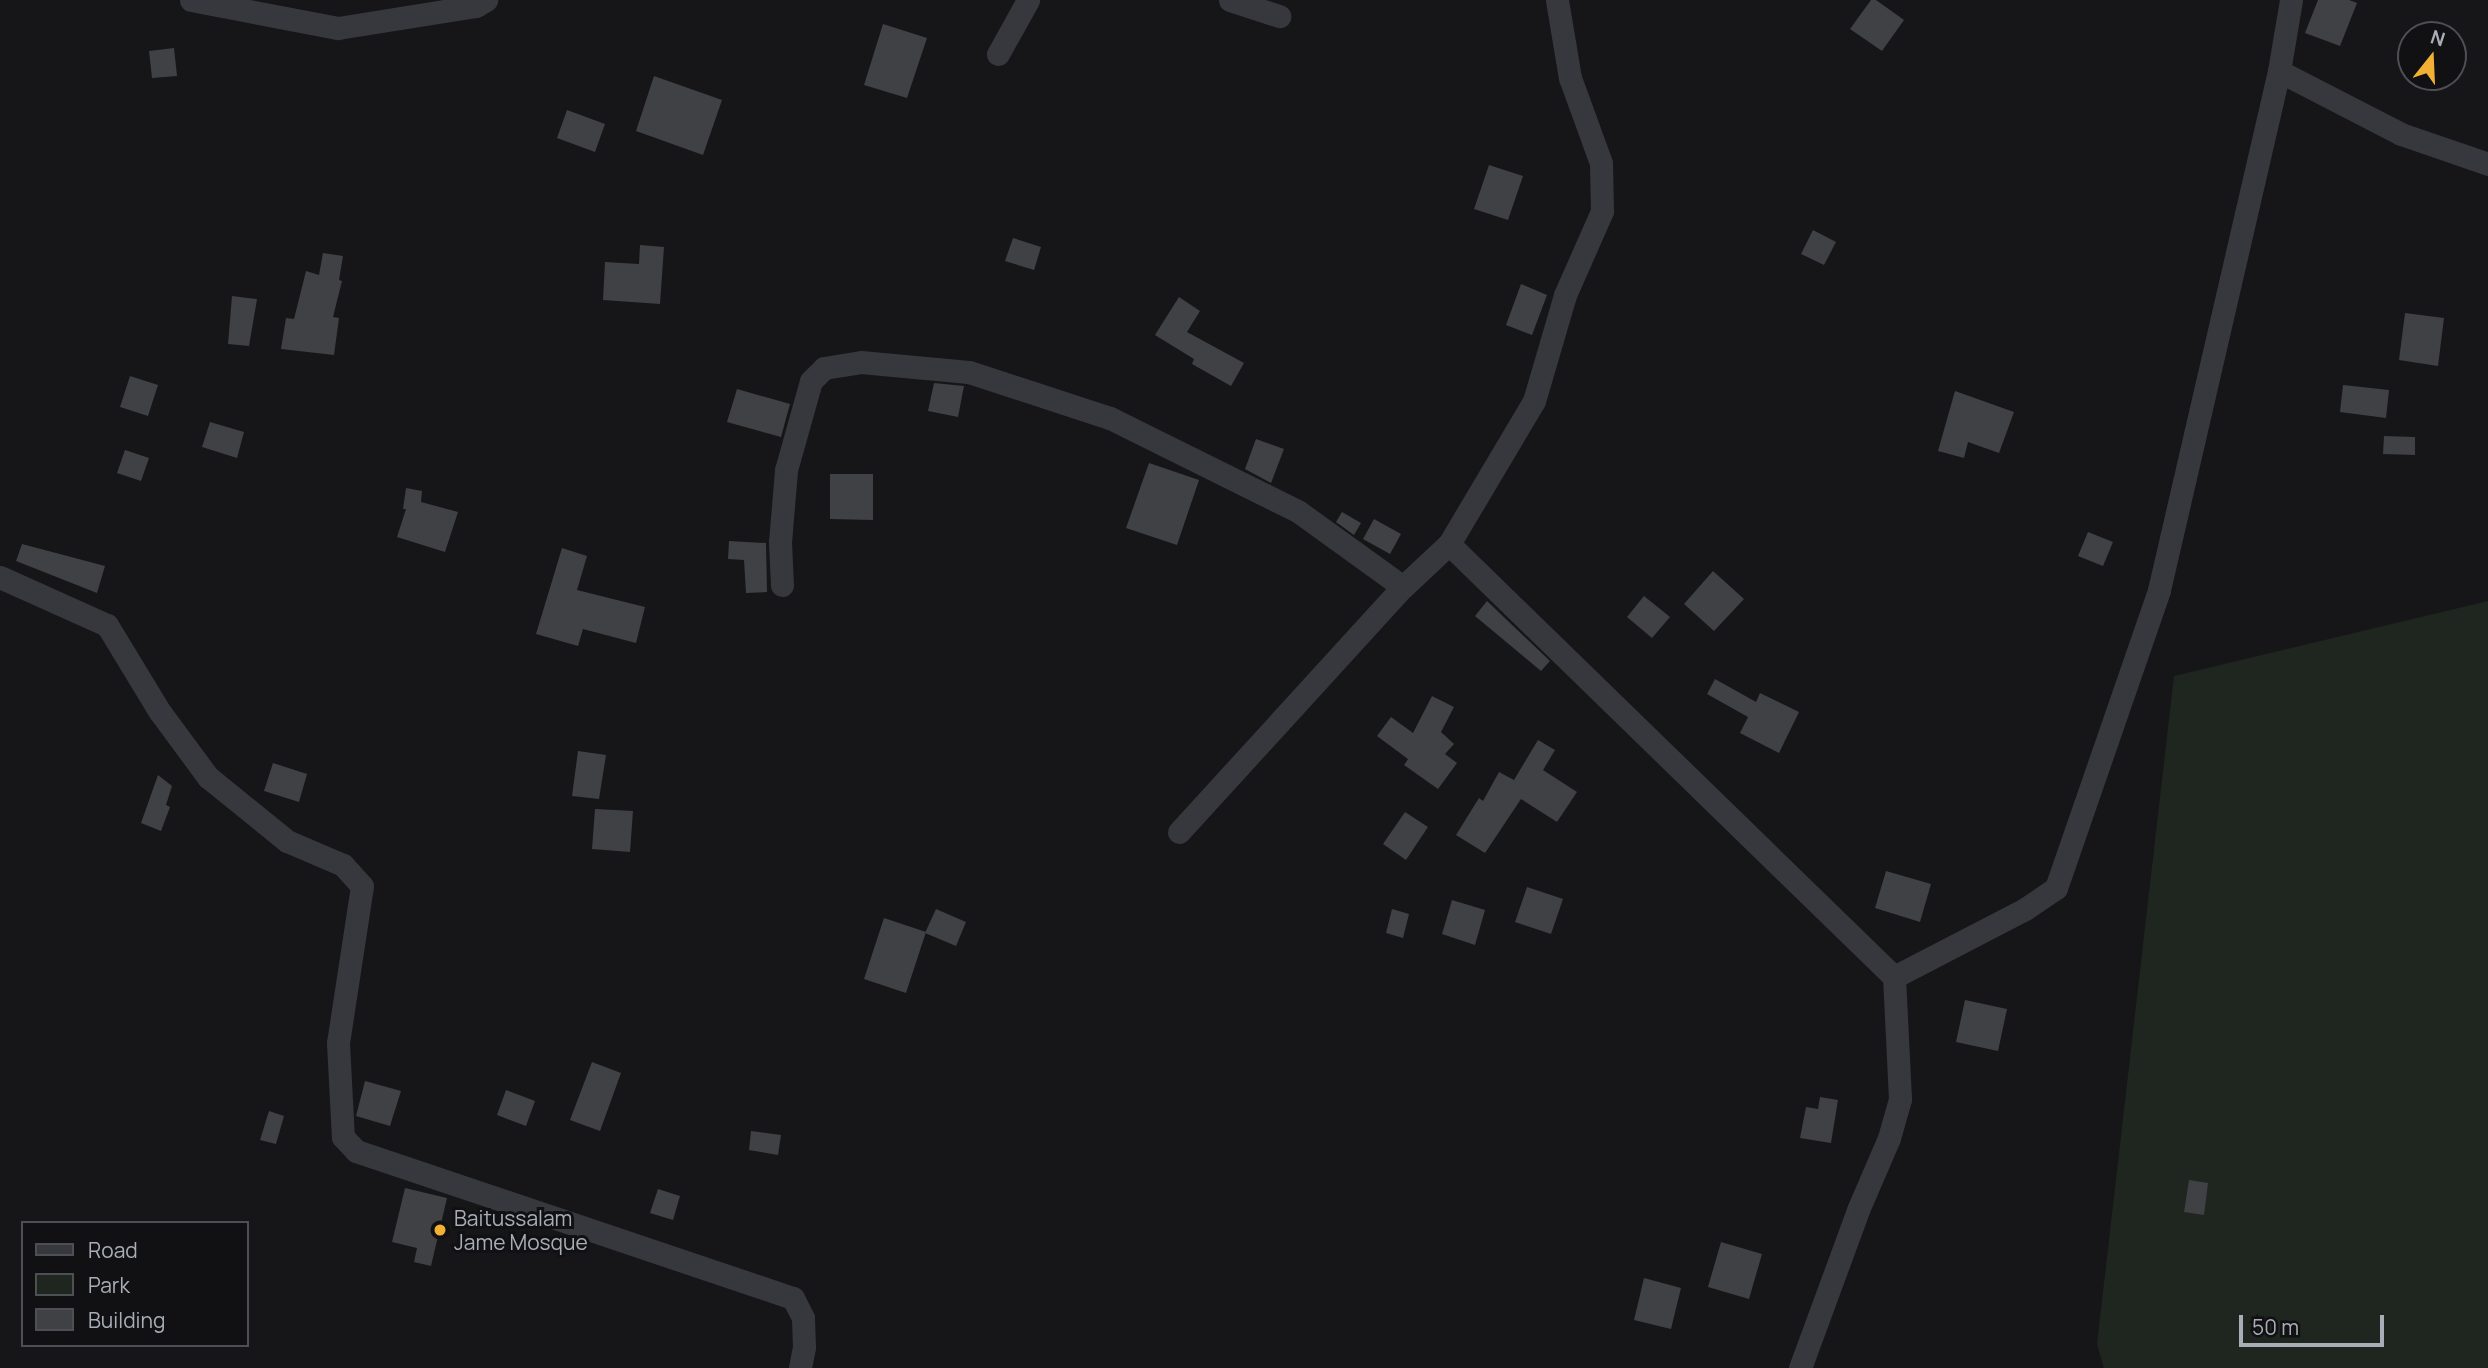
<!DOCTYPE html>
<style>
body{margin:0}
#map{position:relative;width:2488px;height:1368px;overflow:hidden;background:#161618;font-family:Manrope,sans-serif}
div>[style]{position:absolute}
.green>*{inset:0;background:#1e261f}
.building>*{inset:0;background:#404145}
.minor>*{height:23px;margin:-11.5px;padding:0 11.5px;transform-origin:11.5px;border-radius:11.5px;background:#37383d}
.dots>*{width:19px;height:19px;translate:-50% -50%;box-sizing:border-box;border:4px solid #111113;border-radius:50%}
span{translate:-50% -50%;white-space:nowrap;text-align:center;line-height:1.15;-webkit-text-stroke:6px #111113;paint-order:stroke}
.poi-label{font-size:21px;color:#a8adb8}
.left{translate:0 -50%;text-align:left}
.legend{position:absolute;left:21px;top:1221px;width:228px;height:126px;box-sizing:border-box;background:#111113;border:2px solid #4d4f55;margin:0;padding:9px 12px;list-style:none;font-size:21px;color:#a8adb8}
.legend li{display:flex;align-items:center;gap:14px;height:35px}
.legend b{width:35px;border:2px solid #4d4f55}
.north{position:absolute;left:2397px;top:21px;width:70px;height:70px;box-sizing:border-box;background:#111113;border:2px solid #4d4f55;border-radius:50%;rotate:18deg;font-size:19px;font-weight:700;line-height:28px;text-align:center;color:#a8adb8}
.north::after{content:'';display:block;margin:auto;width:24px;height:32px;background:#f2b134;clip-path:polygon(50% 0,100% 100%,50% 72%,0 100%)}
.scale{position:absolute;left:2239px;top:1315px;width:145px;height:32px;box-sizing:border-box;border:4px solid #a8adb8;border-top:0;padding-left:9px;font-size:21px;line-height:24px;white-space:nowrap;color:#a8adb8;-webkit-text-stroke:5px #111113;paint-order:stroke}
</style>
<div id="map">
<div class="green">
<i style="clip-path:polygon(2488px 601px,2488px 1368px,2104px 1368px,2097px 1344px,2174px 676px)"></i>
</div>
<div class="building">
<i style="clip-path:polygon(1871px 0,1876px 0,1904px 20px,1882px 51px,1850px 29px)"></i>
<i style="clip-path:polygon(2318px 0,2349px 0,2357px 3px,2340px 46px,2305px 33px)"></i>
<i style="clip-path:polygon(883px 24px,927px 38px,907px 98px,864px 85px)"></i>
<i style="clip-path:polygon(174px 48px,177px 76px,152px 78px,149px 51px)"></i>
<i style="clip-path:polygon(654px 76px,722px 100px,703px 155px,636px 131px)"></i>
<i style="clip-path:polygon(567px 110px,605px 124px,595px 152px,557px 138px)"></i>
<i style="clip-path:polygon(1489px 165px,1523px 176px,1508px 220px,1474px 209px)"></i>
<i style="clip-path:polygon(1813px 230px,1836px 242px,1824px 265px,1801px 254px)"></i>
<i style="clip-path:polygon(1013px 238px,1041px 247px,1034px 270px,1005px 261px)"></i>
<i style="clip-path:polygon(640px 245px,664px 247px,660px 304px,603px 300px,605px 262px,639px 264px)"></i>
<i style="clip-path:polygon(323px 253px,343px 256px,339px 280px,342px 281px,333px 317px,339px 318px,334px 355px,281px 349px,286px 318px,294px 319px,306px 271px,319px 275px)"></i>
<i style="clip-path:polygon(1521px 284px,1547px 295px,1532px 335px,1506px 325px)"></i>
<i style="clip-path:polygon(232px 296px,257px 299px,249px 346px,228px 344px)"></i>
<i style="clip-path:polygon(1179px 297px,1200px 311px,1187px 332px,1244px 363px,1231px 386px,1192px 364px,1194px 359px,1155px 335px)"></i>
<i style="clip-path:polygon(2405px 313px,2444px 318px,2438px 366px,2399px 360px)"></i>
<i style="clip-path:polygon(130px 376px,158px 385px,148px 416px,120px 407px)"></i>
<i style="clip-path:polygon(934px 383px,964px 386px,958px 417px,928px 411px)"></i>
<i style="clip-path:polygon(2343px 385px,2389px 390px,2386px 418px,2340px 412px)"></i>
<i style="clip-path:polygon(737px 389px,790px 404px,781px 437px,727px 422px)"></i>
<i style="clip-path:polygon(1955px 391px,2014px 412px,1999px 453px,1968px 442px,1964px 458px,1938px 451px)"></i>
<i style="clip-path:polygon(210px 422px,244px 432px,237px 458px,202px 447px)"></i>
<i style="clip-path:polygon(2384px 436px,2415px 437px,2415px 455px,2383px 454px)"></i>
<i style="clip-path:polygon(1256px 439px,1284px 449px,1271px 483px,1245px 469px)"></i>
<i style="clip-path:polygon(125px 450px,149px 458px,141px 481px,117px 473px)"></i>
<i style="clip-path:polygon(1149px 463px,1199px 480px,1177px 545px,1126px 528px)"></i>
<i style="clip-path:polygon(830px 474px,873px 474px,873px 520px,830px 519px)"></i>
<i style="clip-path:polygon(406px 488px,422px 491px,421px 502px,458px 512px,445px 552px,397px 537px,406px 509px,403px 509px)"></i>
<i style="clip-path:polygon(1342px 512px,1361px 523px,1354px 535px,1336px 522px)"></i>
<i style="clip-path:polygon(1374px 519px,1401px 534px,1390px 554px,1363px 539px)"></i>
<i style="clip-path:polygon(2088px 532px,2113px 542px,2103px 566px,2078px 556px)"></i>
<i style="clip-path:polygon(729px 541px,766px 543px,767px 592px,746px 593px,744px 560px,728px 559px)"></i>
<i style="clip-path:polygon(22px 544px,105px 566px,97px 593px,16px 561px)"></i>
<i style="clip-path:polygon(562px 548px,587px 556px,577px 590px,645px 607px,636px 643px,583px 629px,578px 646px,536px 634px)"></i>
<i style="clip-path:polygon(1713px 571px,1744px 599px,1714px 631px,1684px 604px)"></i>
<i style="clip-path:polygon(1644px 596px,1670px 617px,1652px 638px,1627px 617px)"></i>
<i style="clip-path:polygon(1487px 601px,1550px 661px,1541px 671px,1475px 616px)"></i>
<i style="clip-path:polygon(1715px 679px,1756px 702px,1760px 693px,1799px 712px,1779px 753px,1740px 733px,1748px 717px,1707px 694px)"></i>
<i style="clip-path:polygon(1432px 696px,1454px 707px,1441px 732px,1454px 744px,1445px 754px,1457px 763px,1438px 789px,1404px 765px,1408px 759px,1377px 736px,1391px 717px,1413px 733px)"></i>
<i style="clip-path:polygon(1538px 740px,1555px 750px,1543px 770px,1577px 792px,1557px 822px,1521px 799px,1485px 853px,1456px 835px,1479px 798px,1483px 801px,1499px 772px,1514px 780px)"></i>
<i style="clip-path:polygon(578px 751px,606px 755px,599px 799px,572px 796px)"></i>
<i style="clip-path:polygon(273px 763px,307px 774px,299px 802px,264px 791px)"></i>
<i style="clip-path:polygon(158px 775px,172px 786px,166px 805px,170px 807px,161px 831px,141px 823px)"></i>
<i style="clip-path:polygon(595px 809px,633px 811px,630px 852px,592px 849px)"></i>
<i style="clip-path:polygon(1405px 812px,1428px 827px,1406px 860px,1383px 844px)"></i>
<i style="clip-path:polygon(1886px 871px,1931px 884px,1920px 922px,1875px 908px)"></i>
<i style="clip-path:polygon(1527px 887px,1563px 899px,1551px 934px,1515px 922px)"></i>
<i style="clip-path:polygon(1452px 900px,1485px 910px,1475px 945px,1442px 934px)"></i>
<i style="clip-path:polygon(936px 909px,966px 922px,956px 946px,925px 933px)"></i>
<i style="clip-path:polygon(1392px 909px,1409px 914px,1403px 938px,1386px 933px)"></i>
<i style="clip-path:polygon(884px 918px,926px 932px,906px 993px,864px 979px)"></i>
<i style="clip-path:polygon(1965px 1000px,2007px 1009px,1998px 1051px,1956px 1042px)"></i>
<i style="clip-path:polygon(592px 1062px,621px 1073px,600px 1131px,570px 1120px)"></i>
<i style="clip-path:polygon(365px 1081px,401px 1091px,390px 1126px,356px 1116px)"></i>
<i style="clip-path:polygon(506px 1090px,535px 1101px,526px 1126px,497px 1115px)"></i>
<i style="clip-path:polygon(1820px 1097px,1838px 1100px,1831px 1143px,1800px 1138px,1806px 1107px,1818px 1109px)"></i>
<i style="clip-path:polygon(269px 1111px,284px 1116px,276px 1144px,260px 1140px)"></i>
<i style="clip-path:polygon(751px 1131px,781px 1135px,778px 1155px,749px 1150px)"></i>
<i style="clip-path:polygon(2189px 1180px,2208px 1183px,2204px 1215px,2184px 1212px)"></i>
<i style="clip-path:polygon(405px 1188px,447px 1198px,431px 1266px,414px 1262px,417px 1248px,392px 1242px)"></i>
<i style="clip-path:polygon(658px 1189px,680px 1196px,673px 1220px,650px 1213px)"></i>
<i style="clip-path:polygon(1721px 1242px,1762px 1254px,1749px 1299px,1708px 1287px)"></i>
<i style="clip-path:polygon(1644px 1278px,1681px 1288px,1671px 1329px,1634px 1320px)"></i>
</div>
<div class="minor">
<i style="left:191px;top:0;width:150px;rotate:10.8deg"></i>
<i style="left:338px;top:28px;width:140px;rotate:-9.1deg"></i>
<i style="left:476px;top:6px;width:12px;rotate:-31deg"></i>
<i style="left:1230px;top:0;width:52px;rotate:18.1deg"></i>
<i style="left:998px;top:54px;width:62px;rotate:-60.9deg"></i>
<i style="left:2279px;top:71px;width:137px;rotate:27.3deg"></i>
<i style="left:2401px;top:134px;width:92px;rotate:19deg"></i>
<i style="left:1449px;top:544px;width:166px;rotate:-59.3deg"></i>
<i style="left:1534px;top:401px;width:110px;rotate:-73.7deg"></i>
<i style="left:1565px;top:295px;width:92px;rotate:-66.2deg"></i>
<i style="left:1602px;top:211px;width:48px;rotate:-91.2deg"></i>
<i style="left:1601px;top:163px;width:90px;rotate:-110deg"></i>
<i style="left:1570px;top:78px;width:79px;rotate:-99.5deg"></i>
<i style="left:0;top:577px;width:117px;rotate:24.2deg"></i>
<i style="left:107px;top:625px;width:102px;rotate:58.7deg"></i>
<i style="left:160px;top:712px;width:81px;rotate:53.6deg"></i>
<i style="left:208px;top:777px;width:102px;rotate:39deg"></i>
<i style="left:287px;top:841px;width:61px;rotate:23.2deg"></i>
<i style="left:343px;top:865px;width:28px;rotate:48deg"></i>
<i style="left:362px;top:886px;width:159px;rotate:98.7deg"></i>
<i style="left:338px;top:1043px;width:94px;rotate:87deg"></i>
<i style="left:343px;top:1137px;width:19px;rotate:47deg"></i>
<i style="left:356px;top:1151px;width:461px;rotate:18.6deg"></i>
<i style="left:793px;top:1298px;width:22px;rotate:63deg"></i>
<i style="left:803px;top:1318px;width:29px;rotate:88deg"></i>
<i style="left:804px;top:1347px;width:21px;rotate:101deg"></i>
<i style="left:782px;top:585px;width:43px;rotate:-92.7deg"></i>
<i style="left:780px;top:542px;width:72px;rotate:-85.2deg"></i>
<i style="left:786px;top:470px;width:92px;rotate:-74.3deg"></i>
<i style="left:811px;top:381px;width:18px;rotate:-45deg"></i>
<i style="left:824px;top:368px;width:37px;rotate:-9deg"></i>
<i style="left:861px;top:362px;width:108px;rotate:5.3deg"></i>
<i style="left:969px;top:372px;width:148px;rotate:18.1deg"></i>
<i style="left:1110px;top:418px;width:211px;rotate:26.4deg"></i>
<i style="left:1299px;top:512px;width:128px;rotate:35.8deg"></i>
<i style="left:1179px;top:832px;width:332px;rotate:-47.6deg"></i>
<i style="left:1403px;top:587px;width:63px;rotate:-43.1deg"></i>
<i style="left:1449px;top:544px;width:621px;rotate:44.22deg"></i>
<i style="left:1800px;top:1368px;width:168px;rotate:-69.8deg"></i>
<i style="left:1858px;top:1210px;width:78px;rotate:-66.7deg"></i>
<i style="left:1889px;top:1138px;width:41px;rotate:-74.2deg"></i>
<i style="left:1900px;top:1099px;width:122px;rotate:-92.8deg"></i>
<i style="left:1894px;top:977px;width:148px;rotate:-27.4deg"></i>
<i style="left:2025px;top:909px;width:37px;rotate:-34deg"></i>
<i style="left:2056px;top:888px;width:315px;rotate:-70.9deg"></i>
<i style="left:2159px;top:590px;width:533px;rotate:-76.98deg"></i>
<i style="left:2279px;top:71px;width:72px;rotate:-80.4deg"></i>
</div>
<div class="dots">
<i style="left:440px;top:1230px;background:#f2b134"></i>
</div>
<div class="poi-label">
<span class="left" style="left:454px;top:1230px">Baitussalam<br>Jame Mosque</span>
</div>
<ul class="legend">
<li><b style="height:9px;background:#37383d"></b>Road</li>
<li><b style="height:19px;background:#1e261f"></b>Park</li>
<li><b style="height:19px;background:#404145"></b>Building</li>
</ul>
<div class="north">N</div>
<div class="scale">50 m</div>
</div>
